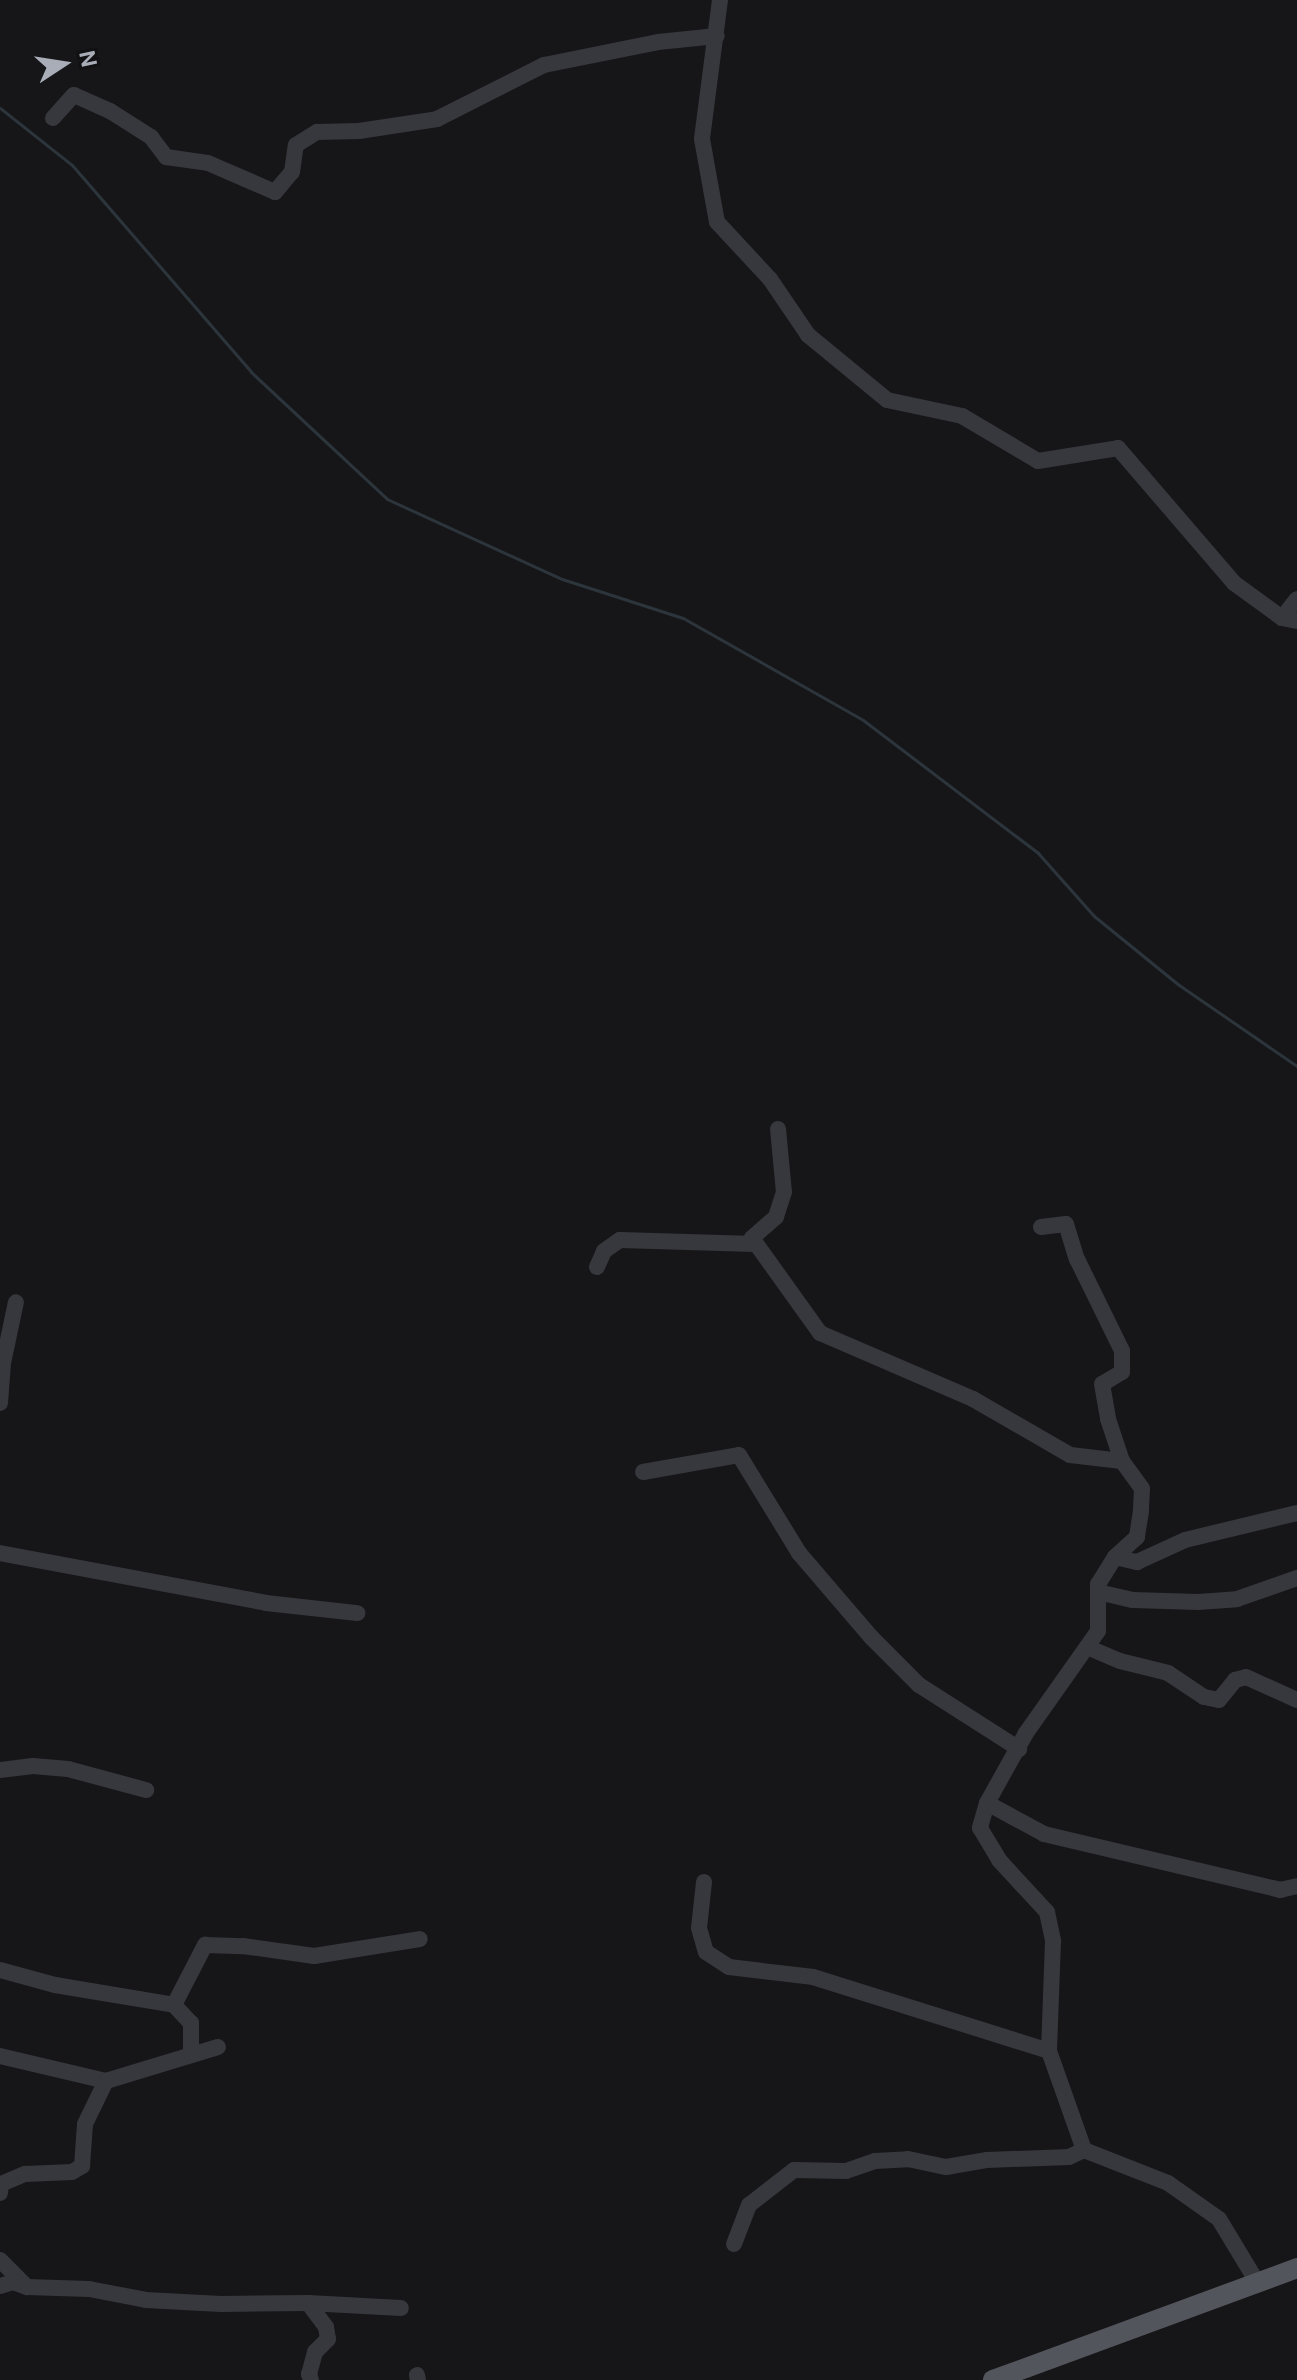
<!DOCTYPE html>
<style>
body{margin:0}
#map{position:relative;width:1297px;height:2380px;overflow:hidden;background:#161618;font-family:"DM Sans",sans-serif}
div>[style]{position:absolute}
.stream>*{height:3px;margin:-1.5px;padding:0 1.5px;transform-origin:1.5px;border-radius:1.5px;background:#2c353c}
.minor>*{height:16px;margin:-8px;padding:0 8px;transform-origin:8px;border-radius:8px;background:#37383d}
.major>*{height:20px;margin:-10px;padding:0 10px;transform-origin:10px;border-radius:10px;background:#53555c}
span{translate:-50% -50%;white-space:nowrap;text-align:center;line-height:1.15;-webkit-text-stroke:7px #111113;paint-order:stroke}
.north{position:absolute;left:24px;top:24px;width:80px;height:80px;-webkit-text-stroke:6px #111113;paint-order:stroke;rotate:78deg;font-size:22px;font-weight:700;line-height:32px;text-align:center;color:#a8adb8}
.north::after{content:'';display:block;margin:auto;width:28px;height:36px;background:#a8adb8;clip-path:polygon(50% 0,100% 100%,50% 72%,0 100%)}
</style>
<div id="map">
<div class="stream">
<i style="left:0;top:108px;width:92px;rotate:38.4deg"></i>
<i style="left:72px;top:165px;width:274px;rotate:49.1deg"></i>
<i style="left:251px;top:372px;width:186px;rotate:43deg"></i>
<i style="left:387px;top:499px;width:192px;rotate:24.6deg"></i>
<i style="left:562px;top:579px;width:127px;rotate:17.9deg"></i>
<i style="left:683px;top:618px;width:207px;rotate:29.5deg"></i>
<i style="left:863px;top:720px;width:220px;rotate:37.2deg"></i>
<i style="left:1038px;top:853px;width:84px;rotate:48.4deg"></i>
<i style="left:1094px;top:916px;width:109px;rotate:39.1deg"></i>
<i style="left:1179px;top:985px;width:143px;rotate:34.5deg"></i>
</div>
<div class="minor">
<i style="left:720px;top:0;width:140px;rotate:97.4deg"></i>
<i style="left:702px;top:139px;width:84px;rotate:79.8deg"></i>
<i style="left:717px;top:222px;width:78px;rotate:47.1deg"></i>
<i style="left:770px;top:279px;width:68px;rotate:55.8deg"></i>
<i style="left:808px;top:335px;width:102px;rotate:39.4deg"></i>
<i style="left:887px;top:400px;width:77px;rotate:12deg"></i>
<i style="left:962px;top:416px;width:88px;rotate:30.6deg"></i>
<i style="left:1038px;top:461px;width:81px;rotate:-9.2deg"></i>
<i style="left:1118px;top:448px;width:178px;rotate:49.3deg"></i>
<i style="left:1234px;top:583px;width:59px;rotate:36.1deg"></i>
<i style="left:1282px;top:618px;width:15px;rotate:11deg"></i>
<i style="left:53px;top:118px;width:31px;rotate:-48deg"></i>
<i style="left:74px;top:95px;width:39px;rotate:24deg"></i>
<i style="left:110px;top:111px;width:49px;rotate:32.4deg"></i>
<i style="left:151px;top:137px;width:25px;rotate:53deg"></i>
<i style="left:166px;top:157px;width:42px;rotate:8.1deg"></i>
<i style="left:208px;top:163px;width:73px;rotate:23.4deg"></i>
<i style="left:275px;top:192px;width:26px;rotate:-50deg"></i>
<i style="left:292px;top:172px;width:27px;rotate:-82deg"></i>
<i style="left:296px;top:145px;width:25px;rotate:-32deg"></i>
<i style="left:317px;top:132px;width:42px;rotate:-1.4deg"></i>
<i style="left:359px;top:131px;width:79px;rotate:-8.7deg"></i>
<i style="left:437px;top:119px;width:120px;rotate:-26.8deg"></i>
<i style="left:544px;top:65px;width:116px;rotate:-11.4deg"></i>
<i style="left:658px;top:42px;width:59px;rotate:-5.8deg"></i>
<i style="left:1282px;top:618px;width:24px;rotate:-52deg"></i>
<i style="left:778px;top:1129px;width:63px;rotate:84.6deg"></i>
<i style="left:784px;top:1192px;width:26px;rotate:108deg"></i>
<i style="left:776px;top:1217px;width:32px;rotate:139deg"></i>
<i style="left:752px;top:1238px;width:117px;rotate:54.4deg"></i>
<i style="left:820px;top:1333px;width:167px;rotate:23.3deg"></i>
<i style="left:973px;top:1399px;width:112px;rotate:30deg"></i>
<i style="left:1070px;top:1455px;width:52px;rotate:6.6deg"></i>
<i style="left:1041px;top:1227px;width:25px;rotate:-7deg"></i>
<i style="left:1066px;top:1224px;width:37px;rotate:73deg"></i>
<i style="left:1077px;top:1259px;width:102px;rotate:63.9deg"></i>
<i style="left:1122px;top:1351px;width:21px;rotate:90deg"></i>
<i style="left:1122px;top:1372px;width:23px;rotate:149deg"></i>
<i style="left:1102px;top:1384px;width:36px;rotate:80deg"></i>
<i style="left:1108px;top:1419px;width:44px;rotate:71.6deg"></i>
<i style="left:1122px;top:1461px;width:34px;rotate:54deg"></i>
<i style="left:1142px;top:1489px;width:22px;rotate:93deg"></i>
<i style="left:1141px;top:1511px;width:26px;rotate:99deg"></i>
<i style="left:1137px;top:1537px;width:30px;rotate:138deg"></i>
<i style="left:1115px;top:1557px;width:32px;rotate:122deg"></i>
<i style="left:1098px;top:1584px;width:47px;rotate:90deg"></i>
<i style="left:1098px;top:1631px;width:125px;rotate:125.2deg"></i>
<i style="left:1026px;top:1733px;width:80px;rotate:119.1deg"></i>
<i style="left:987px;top:1803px;width:26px;rotate:106deg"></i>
<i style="left:980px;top:1828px;width:37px;rotate:59deg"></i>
<i style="left:999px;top:1860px;width:71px;rotate:47.3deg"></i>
<i style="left:1047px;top:1912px;width:30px;rotate:78deg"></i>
<i style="left:1053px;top:1941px;width:110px;rotate:92.1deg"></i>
<i style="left:1049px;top:2051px;width:105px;rotate:70.5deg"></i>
<i style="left:1084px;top:2150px;width:90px;rotate:21.4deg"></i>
<i style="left:1168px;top:2183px;width:62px;rotate:35.2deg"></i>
<i style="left:1219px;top:2219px;width:74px;rotate:58.9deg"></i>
<i style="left:597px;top:1267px;width:17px;rotate:-66deg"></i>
<i style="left:604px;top:1251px;width:19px;rotate:-35deg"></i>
<i style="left:620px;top:1240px;width:135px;rotate:1.7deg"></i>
<i style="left:0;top:1403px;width:40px;rotate:-85.7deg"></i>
<i style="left:3px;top:1363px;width:62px;rotate:-78deg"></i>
<i style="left:643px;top:1472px;width:97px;rotate:-10deg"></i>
<i style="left:739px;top:1455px;width:115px;rotate:58.5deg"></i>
<i style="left:799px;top:1553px;width:111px;rotate:49.4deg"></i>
<i style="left:871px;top:1637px;width:68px;rotate:45deg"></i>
<i style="left:919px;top:1685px;width:119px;rotate:32.6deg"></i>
<i style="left:0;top:1553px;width:271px;rotate:10.6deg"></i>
<i style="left:266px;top:1603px;width:92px;rotate:6.3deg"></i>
<i style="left:1115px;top:1557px;width:23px;rotate:13deg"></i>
<i style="left:1137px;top:1562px;width:53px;rotate:-24.6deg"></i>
<i style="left:1185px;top:1540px;width:115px;rotate:-13.6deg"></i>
<i style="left:1098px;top:1592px;width:36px;rotate:13deg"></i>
<i style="left:1133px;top:1600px;width:65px;rotate:1.8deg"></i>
<i style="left:1198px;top:1602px;width:39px;rotate:-4deg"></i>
<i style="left:1237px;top:1599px;width:64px;rotate:-19.3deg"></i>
<i style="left:1087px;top:1647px;width:36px;rotate:23deg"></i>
<i style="left:1120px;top:1661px;width:49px;rotate:14deg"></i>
<i style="left:1168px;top:1673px;width:43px;rotate:33.7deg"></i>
<i style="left:1204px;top:1697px;width:15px;rotate:11deg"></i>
<i style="left:1219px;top:1700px;width:26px;rotate:-51deg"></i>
<i style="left:1235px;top:1680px;width:11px;rotate:-15deg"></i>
<i style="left:1246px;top:1677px;width:56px;rotate:24.3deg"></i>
<i style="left:0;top:1770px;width:33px;rotate:-7deg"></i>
<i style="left:33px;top:1766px;width:35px;rotate:5deg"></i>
<i style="left:68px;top:1769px;width:81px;rotate:15.1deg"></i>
<i style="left:987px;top:1803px;width:65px;rotate:28.5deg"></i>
<i style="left:1044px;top:1834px;width:243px;rotate:13.3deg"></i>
<i style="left:1280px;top:1890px;width:17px;rotate:-13deg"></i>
<i style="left:704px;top:1882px;width:46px;rotate:96.2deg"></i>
<i style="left:699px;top:1928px;width:25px;rotate:74deg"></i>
<i style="left:706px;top:1952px;width:27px;rotate:33deg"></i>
<i style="left:729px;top:1967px;width:85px;rotate:6.8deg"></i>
<i style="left:813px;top:1977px;width:247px;rotate:17.4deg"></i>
<i style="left:0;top:1970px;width:57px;rotate:15.3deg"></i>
<i style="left:55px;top:1985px;width:121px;rotate:9.5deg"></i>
<i style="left:174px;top:2005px;width:25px;rotate:47deg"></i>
<i style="left:191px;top:2023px;width:32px;rotate:90deg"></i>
<i style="left:174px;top:2005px;width:68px;rotate:-62.7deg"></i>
<i style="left:205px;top:1945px;width:38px;rotate:2deg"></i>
<i style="left:243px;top:1946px;width:72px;rotate:8deg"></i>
<i style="left:314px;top:1956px;width:107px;rotate:-9.1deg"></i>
<i style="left:0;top:2056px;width:109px;rotate:13.3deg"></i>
<i style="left:106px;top:2081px;width:117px;rotate:-16.9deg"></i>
<i style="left:0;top:2193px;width:9px;rotate:-84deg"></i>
<i style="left:1px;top:2184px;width:26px;rotate:-23deg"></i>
<i style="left:25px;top:2174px;width:47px;rotate:-2.4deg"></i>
<i style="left:72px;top:2172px;width:12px;rotate:-31deg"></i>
<i style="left:82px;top:2166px;width:42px;rotate:-85.9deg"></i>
<i style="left:85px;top:2124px;width:48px;rotate:-64deg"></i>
<i style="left:734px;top:2244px;width:42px;rotate:-69deg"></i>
<i style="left:749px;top:2205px;width:57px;rotate:-37.9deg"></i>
<i style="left:794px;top:2170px;width:52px;rotate:1.1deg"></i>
<i style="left:846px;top:2171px;width:31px;rotate:-19deg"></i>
<i style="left:875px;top:2161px;width:33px;rotate:-3deg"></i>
<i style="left:908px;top:2159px;width:39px;rotate:12deg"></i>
<i style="left:946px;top:2167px;width:42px;rotate:-9.7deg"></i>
<i style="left:987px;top:2160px;width:82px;rotate:-2.1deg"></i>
<i style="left:1069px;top:2157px;width:17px;rotate:-25deg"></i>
<i style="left:0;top:2260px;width:38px;rotate:45deg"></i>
<i style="left:27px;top:2287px;width:62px;rotate:1.8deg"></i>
<i style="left:89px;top:2289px;width:58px;rotate:10.9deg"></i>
<i style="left:146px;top:2300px;width:75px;rotate:3.1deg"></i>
<i style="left:221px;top:2304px;width:87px;rotate:-0.7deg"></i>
<i style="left:308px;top:2303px;width:93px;rotate:3.1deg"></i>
<i style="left:0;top:2286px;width:14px;rotate:-17deg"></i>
<i style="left:13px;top:2282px;width:15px;rotate:20deg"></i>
<i style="left:308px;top:2303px;width:30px;rotate:53deg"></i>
<i style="left:326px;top:2327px;width:12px;rotate:81deg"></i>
<i style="left:328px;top:2339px;width:18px;rotate:135deg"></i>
<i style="left:315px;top:2352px;width:23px;rotate:105deg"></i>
<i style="left:309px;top:2374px;width:6px;rotate:72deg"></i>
<i style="left:417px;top:2375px;width:5px;rotate:79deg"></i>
</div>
<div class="major">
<i style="left:993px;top:2380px;width:324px;rotate:-20.2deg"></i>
</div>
<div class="north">N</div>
</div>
